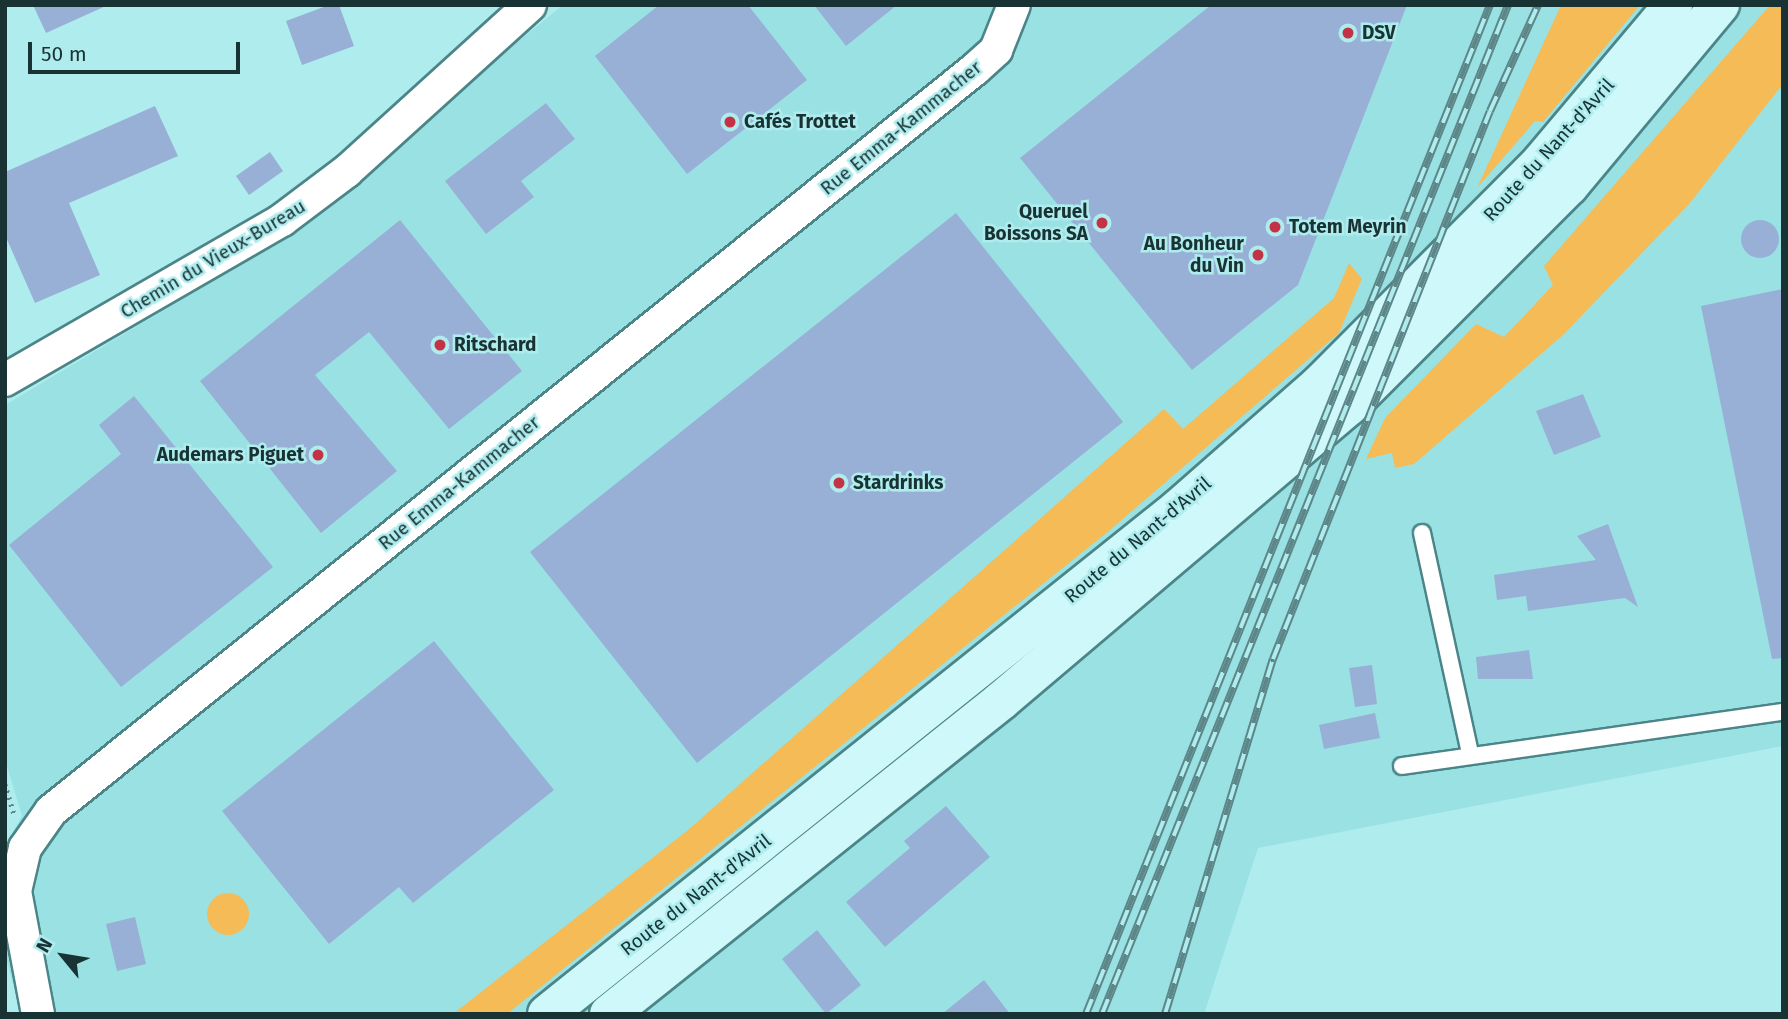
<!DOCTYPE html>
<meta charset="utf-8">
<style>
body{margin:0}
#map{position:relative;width:1788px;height:1019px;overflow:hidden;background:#afecee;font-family:"Fira Sans",sans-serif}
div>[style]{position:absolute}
.built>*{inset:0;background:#9ae1e4}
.green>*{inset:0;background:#f4bb57}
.round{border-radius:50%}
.building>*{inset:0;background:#98b0d6}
.path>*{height:4.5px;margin-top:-2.25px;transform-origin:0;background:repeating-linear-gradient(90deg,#5d8788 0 2px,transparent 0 7px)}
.roads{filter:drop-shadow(2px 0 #4b8588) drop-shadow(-2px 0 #4b8588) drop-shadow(0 2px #4b8588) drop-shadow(0 -2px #4b8588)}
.service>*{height:16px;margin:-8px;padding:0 8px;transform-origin:8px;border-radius:8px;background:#fff}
.minor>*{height:32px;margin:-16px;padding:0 16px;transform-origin:16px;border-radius:16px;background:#fff}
.secondary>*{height:38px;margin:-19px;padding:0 19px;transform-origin:19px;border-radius:19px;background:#cff8fa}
.rail>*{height:8px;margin-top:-4px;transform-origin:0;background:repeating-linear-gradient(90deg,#afecee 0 16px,#5d8688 0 32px);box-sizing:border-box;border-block:2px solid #5d8688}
.dots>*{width:19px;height:19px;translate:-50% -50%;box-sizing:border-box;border:4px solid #afecee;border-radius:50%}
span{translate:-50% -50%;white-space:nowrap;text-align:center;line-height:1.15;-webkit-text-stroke:5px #afecee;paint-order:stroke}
.poi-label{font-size:19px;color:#193233;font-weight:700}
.left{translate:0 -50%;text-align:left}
.right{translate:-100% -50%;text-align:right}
.street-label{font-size:19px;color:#193233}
.frame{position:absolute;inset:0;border:7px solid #193233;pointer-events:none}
.north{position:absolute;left:28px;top:921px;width:70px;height:70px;-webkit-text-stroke:5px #afecee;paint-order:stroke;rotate:300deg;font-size:19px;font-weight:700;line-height:28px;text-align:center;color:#193233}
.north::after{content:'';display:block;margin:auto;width:24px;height:32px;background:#193233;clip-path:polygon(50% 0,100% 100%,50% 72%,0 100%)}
.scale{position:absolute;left:28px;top:42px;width:212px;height:32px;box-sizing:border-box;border:4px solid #193233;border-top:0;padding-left:9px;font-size:21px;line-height:24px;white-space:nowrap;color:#193233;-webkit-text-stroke:5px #afecee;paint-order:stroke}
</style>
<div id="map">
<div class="built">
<i style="clip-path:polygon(563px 5px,1783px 5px,1783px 746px,1258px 848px,1204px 1014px,21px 1014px,5px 954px,5px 846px,22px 816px,5px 759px,5px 405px,246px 261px)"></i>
</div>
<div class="green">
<i style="clip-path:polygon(1561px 5px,1640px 5px,1543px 122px,1535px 121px,1477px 188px)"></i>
<i style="clip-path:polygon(1770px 5px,1783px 5px,1783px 84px,1690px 203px,1564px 334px,1414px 464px,1395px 468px,1392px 453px,1366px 459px,1385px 418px,1476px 324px,1504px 337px,1553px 285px,1544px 266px)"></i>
<i style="clip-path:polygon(1349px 263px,1362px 279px,1339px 333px,1110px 530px,507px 1014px,453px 1014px,688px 830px,1164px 409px,1183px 429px,1334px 298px)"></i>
<i class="round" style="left:207px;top:893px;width:42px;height:42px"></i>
</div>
<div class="building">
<i style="clip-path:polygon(33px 5px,108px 5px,46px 33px)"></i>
<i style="clip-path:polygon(329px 5px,339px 5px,354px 46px,302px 65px,286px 21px)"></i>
<i style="clip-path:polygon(659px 5px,748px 5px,807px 80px,687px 174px,595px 56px)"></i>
<i style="clip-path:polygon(814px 5px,897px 5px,846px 46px)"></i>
<i style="clip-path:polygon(1211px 5px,1407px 5px,1298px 285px,1192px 370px,1020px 158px)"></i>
<i style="clip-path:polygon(546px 103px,575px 139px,521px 181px,534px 197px,486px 234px,445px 181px)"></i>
<i style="clip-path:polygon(155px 106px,178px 156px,69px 203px,100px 275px,35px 303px,5px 235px,5px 172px)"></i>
<i style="clip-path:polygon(270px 152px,283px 171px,249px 195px,236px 176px)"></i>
<i style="clip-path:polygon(956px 213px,1123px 422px,697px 763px,530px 552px)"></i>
<i style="clip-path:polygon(400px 220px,522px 371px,449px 429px,369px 332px,315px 375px,397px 471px,321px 533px,200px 381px)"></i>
<i class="round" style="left:1741px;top:220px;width:38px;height:38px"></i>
<i style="clip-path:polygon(1783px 289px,1783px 658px,1772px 659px,1701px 306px)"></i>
<i style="clip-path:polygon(1583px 394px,1601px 437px,1554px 455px,1536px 411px)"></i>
<i style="clip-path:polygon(134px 396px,273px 567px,121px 687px,9px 545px,121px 454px,99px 425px)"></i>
<i style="clip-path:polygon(1608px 524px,1638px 607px,1625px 598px,1528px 611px,1526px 596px,1497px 600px,1494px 575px,1596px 560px,1577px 536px)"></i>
<i style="clip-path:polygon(434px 641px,554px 790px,413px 903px,399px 887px,329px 944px,222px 811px)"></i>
<i style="clip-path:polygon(1529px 650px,1533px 679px,1478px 679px,1476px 657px)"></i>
<i style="clip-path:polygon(1372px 665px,1377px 704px,1355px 707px,1349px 668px)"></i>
<i style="clip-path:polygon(1375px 713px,1380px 738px,1324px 749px,1319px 725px)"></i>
<i style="clip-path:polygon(946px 806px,990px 857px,885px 947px,846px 902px,910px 848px,904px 841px)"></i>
<i style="clip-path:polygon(135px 917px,146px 964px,117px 971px,106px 924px)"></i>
<i style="clip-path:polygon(817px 930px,861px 985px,826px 1014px,782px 959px)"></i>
<i style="clip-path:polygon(984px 980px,1010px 1014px,942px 1014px)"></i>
</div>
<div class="path">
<i style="left:5px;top:784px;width:31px;rotate:73deg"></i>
</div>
<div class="roads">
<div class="service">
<i style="left:1422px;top:533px;width:226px;rotate:77.7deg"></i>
<i style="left:1402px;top:766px;width:385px;rotate:-8.1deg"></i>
</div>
<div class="minor">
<i style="left:5px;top:380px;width:320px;rotate:-30deg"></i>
<i style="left:282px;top:220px;width:81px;rotate:-37deg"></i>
<i style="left:347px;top:171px;width:247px;rotate:-42.2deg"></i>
<i style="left:38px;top:1014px;width:125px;rotate:-100.6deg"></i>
<i style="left:15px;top:891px;width:44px;rotate:-76.9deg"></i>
<i style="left:25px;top:848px;width:45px;rotate:-54.9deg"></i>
<i style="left:51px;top:811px;width:1184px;rotate:-38.76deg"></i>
<i style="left:974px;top:70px;width:30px;rotate:-42deg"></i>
<i style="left:996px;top:50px;width:48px;rotate:-68.2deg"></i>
</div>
<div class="secondary">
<i style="left:547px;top:1014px;width:810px;rotate:-38.68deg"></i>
<i style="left:1179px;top:508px;width:188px;rotate:-41.3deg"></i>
<i style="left:1320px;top:384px;width:313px;rotate:-45.1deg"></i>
<i style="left:1541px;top:162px;width:205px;rotate:-49.9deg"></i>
<i style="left:609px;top:1014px;width:503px;rotate:-38.62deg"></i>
<i style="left:1002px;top:700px;width:455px;rotate:-40.3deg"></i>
<i style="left:1349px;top:406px;width:311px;rotate:-45deg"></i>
<i style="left:1569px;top:186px;width:236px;rotate:-50.2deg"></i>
</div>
</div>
<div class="rail">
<i style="left:1086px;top:1014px;width:1087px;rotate:-68.18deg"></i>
<i style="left:1102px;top:1014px;width:1088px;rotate:-68.08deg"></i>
<i style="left:1165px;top:1014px;width:371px;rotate:-73.1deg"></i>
<i style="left:1273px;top:659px;width:589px;rotate:-68.4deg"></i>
<i style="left:1490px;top:111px;width:116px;rotate:-65.6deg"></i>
</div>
<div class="dots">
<i style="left:1348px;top:33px;background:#c33345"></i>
<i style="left:730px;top:122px;background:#c33345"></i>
<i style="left:1102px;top:223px;background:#c33345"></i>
<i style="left:1275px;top:227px;background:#c33345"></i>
<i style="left:1258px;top:255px;background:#c33345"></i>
<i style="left:440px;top:345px;background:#c33345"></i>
<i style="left:318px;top:455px;background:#c33345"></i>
<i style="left:839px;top:483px;background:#c33345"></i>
</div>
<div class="poi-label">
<span class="left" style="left:1362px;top:33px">DSV</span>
<span class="left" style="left:744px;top:122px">Cafés Trottet</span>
<span class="right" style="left:1088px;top:223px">Queruel<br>Boissons SA</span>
<span class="left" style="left:1289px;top:227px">Totem Meyrin</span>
<span class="right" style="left:1244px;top:255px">Au Bonheur<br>du Vin</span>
<span class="left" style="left:454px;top:345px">Ritschard</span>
<span class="right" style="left:304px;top:455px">Audemars Piguet</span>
<span class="left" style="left:853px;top:483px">Stardrinks</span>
</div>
<div class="street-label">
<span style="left:901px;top:128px;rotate:-39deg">Rue Emma-Kammacher</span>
<span style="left:1549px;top:150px;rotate:-48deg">Route du Nant-d'Avril</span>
<span style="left:213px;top:259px;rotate:-31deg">Chemin du Vieux-Bureau</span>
<span style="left:459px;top:483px;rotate:-39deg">Rue Emma-Kammacher</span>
<span style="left:1138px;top:540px;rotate:-40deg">Route du Nant-d'Avril</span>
<span style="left:696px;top:895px;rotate:-38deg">Route du Nant-d'Avril</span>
</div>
<div class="frame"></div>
<div class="north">N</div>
<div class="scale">50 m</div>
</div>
